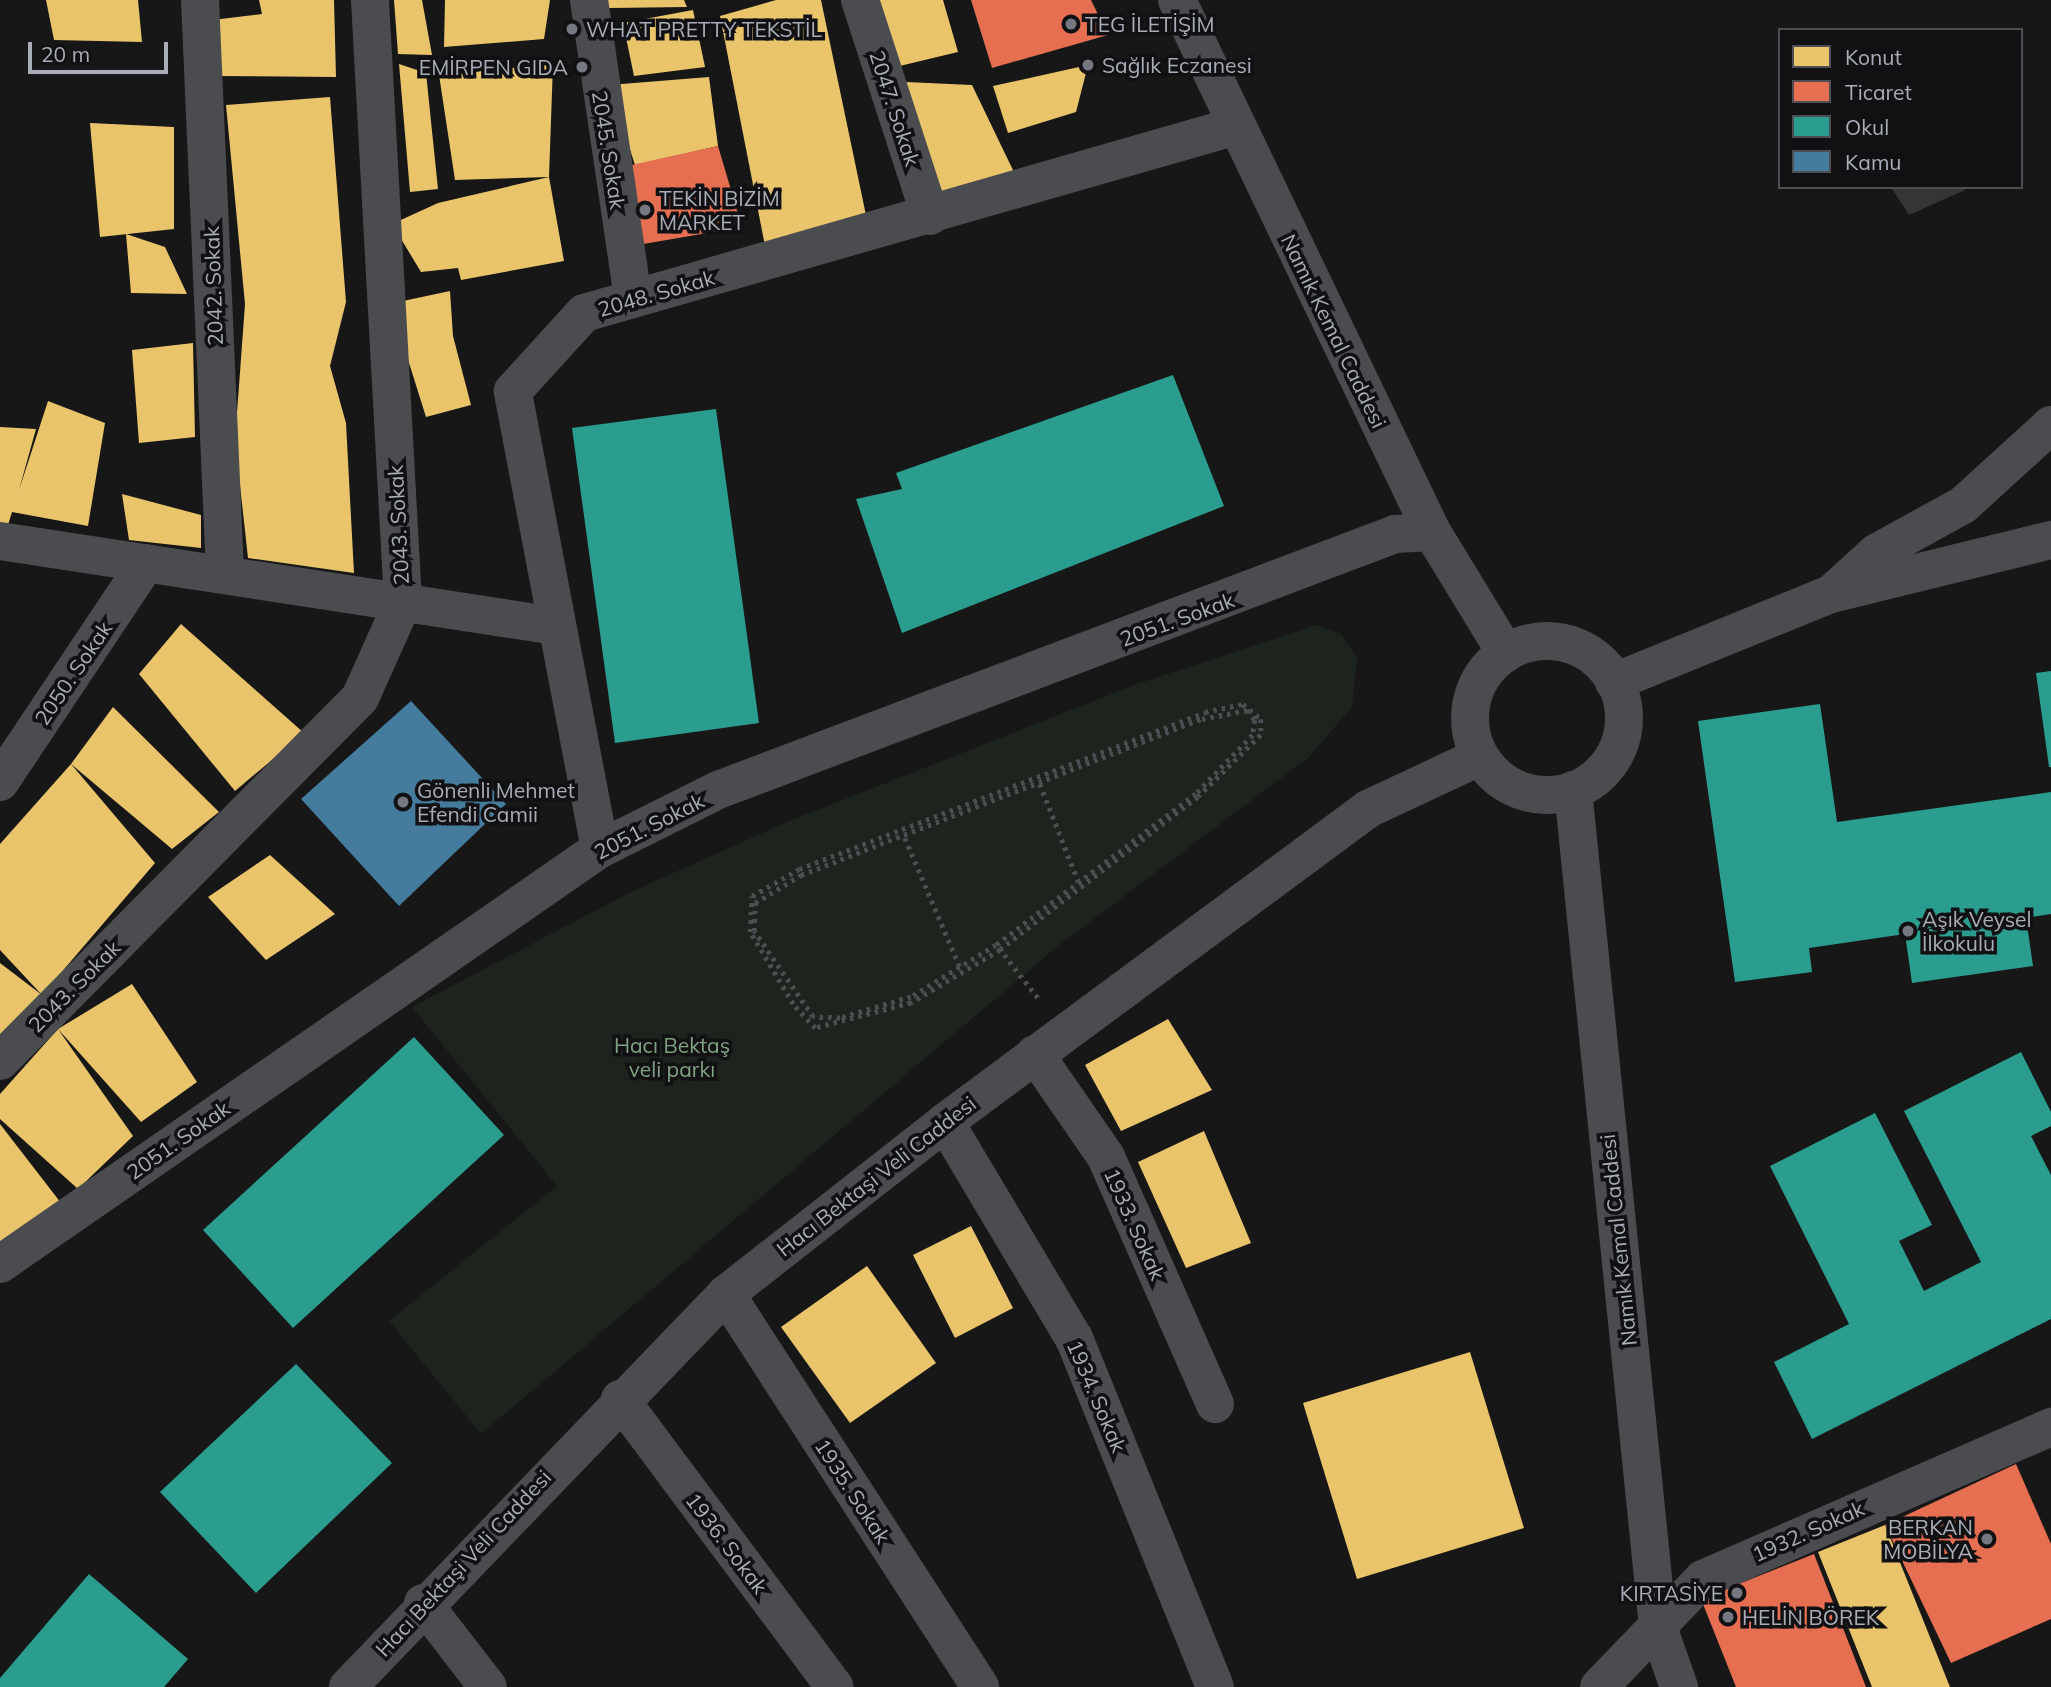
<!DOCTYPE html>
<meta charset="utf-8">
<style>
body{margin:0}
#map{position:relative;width:2051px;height:1687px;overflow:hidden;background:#171717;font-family:Mulish,sans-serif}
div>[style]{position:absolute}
.green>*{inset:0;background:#1d241e}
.homes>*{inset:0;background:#e9c46a}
.shops>*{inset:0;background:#e76f51}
.schools>*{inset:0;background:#2a9d8f}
.public>*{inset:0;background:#457b9d}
.building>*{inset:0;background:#353536}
.path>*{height:4.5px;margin-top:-2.25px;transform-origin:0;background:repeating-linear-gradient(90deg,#4d4e52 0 3.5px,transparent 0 8.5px)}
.minor>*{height:38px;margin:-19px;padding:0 19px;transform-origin:19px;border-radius:19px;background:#4b4c50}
.minor>.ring{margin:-19px;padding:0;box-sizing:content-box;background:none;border:38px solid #4b4c50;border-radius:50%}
.dots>*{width:19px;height:19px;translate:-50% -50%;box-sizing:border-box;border:4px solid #111113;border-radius:50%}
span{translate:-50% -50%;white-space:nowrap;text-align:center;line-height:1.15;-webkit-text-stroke:7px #111113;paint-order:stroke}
.poi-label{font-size:21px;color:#a8adb8}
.left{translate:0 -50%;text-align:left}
.right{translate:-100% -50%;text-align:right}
.street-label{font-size:21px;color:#a8adb8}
.park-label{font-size:21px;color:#7fa381}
.legend{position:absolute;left:1778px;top:28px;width:245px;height:161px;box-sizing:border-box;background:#111113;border:2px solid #4d4f55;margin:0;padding:9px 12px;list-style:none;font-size:21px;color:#a8adb8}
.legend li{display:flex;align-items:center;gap:14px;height:35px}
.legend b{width:35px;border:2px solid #4d4f55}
.scale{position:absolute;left:28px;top:42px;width:140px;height:32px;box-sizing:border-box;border:4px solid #a8adb8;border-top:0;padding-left:9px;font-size:21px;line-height:24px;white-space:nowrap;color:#a8adb8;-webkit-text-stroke:5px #111113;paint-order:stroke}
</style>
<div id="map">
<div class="green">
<i style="clip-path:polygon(1316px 625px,1341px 634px,1357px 658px,1352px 707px,1308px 758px,1059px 945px,481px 1434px,389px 1321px,557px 1186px,412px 1007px,631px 892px,787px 822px,1137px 684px)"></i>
</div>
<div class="homes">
<i style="clip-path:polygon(46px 0,138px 0,142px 42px,54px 40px)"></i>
<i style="clip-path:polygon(259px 0,334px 0,336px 77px,215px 76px,212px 20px,262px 14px)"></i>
<i style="clip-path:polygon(394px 0,422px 0,432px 55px,398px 54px)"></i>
<i style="clip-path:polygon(445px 0,550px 0,544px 39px,444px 47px)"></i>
<i style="clip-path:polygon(607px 0,684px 0,687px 7px,609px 8px)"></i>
<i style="clip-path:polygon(776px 0,821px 0,867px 220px,766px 251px,720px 16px)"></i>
<i style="clip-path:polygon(860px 0,943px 0,958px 52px,883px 70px)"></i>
<i style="clip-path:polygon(693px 10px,705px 67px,634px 76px,623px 23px)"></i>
<i style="clip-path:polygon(399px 64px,426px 73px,438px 189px,410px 192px)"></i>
<i style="clip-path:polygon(553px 64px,549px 177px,564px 261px,461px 280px,458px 268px,421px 272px,392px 224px,438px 203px,549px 177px,455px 180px,439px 75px)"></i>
<i style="clip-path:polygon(1088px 65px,1076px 112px,1008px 133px,993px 86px)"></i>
<i style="clip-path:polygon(709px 77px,718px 146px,635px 165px,609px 85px)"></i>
<i style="clip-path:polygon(906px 82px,972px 85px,1023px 191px,925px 202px)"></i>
<i style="clip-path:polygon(330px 97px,346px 302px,330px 366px,346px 423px,354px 573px,248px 558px,235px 440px,245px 304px,226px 105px)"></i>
<i style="clip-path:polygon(90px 123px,174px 127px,174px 229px,100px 237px)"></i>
<i style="clip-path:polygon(126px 234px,165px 247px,187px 294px,131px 293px)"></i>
<i style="clip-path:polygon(450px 291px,453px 336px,471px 405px,426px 417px,404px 347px,403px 301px)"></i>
<i style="clip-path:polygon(193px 343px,195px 437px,139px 443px,132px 350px)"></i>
<i style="clip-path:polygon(48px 401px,105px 423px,88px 526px,12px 512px,7px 528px,0 526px,0 427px,36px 429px,19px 490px)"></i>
<i style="clip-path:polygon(122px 494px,201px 515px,201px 548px,129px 540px)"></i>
<i style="clip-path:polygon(181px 624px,304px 733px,235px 791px,139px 674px)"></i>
<i style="clip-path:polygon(113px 707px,219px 812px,172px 849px,71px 764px)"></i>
<i style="clip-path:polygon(71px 764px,155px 863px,42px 995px,0 1058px,0 963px,42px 995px,0 950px,0 844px)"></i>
<i style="clip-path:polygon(270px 855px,335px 914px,266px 960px,208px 897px)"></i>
<i style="clip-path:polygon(132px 984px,197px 1082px,141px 1122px,58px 1029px,133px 1136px,78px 1189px,0 1119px,0 1094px,58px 1029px)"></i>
<i style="clip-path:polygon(1168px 1019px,1212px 1090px,1121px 1131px,1085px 1065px)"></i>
<i style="clip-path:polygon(0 1124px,61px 1203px,0 1245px)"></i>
<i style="clip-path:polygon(1204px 1131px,1251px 1243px,1186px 1268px,1138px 1162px)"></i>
<i style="clip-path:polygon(971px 1226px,1013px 1308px,955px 1338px,913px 1255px)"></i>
<i style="clip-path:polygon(867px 1266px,936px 1363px,850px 1423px,781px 1327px)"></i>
<i style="clip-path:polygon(1470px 1352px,1524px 1528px,1357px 1579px,1303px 1403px)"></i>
<i style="clip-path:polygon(1885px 1525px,1950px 1687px,1872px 1687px,1818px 1552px)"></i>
</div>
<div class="shops">
<i style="clip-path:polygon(971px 0,1091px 0,1108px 35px,992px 68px)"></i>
<i style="clip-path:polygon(718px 146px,742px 227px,626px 247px,618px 168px)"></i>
<i style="clip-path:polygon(2016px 1464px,2051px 1544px,2051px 1619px,1951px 1663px,1885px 1525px)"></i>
<i style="clip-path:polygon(1814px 1554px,1866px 1687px,1736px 1687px,1701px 1599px)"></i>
</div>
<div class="schools">
<i style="clip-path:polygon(1173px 375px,1224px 506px,902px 633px,856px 499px,902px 489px,896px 473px)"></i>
<i style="clip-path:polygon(716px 409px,759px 723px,615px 743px,572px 428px)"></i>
<i style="clip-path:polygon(2051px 671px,2051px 767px,2049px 767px,2036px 673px)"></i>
<i style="clip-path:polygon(1820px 704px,1837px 822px,2051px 792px,2051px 914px,2026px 918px,2033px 966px,1912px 983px,1905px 934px,1809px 948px,1812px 972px,1735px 982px,1698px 721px)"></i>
<i style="clip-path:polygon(414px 1037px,504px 1135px,293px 1328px,203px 1230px)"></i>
<i style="clip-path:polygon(2021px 1052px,2051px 1112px,2051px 1126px,2031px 1136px,2051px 1175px,2051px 1319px,1812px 1439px,1774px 1362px,1849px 1324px,1770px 1166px,1875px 1113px,1932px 1225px,1899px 1241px,1924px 1291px,1981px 1262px,1904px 1111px)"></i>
<i style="clip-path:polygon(296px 1364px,392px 1463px,256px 1593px,160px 1492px)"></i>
<i style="clip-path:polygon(89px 1574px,188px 1659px,164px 1687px,0 1687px,0 1678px)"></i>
</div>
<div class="public">
<i style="clip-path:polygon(411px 701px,506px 804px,399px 906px,301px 799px)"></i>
</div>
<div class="building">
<i style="clip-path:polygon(1891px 187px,1963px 187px,1965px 190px,1909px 215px)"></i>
</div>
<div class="path">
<i style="left:1243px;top:704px;width:23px;rotate:40deg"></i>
<i style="left:1261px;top:719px;width:16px;rotate:90deg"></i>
<i style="left:1261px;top:735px;width:88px;rotate:135.5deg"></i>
<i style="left:1198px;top:797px;width:250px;rotate:142.3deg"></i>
<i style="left:1000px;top:950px;width:104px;rotate:149.2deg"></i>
<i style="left:911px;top:1003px;width:99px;rotate:165.4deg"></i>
<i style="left:815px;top:1028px;width:33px;rotate:-133deg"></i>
<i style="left:793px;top:1004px;width:84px;rotate:-120.8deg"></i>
<i style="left:750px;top:932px;width:36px;rotate:-87deg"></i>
<i style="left:752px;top:896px;width:54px;rotate:-29.9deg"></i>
<i style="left:799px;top:869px;width:435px;rotate:-21.1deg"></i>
<i style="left:1205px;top:712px;width:39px;rotate:-12deg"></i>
<i style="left:1247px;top:710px;width:13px;rotate:51deg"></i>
<i style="left:1255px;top:720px;width:15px;rotate:98deg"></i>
<i style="left:1253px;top:735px;width:82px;rotate:134deg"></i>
<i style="left:1196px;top:794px;width:251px;rotate:142.9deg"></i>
<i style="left:996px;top:945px;width:100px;rotate:148.5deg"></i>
<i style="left:911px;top:997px;width:74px;rotate:163.5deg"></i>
<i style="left:840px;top:1018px;width:27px;rotate:-178deg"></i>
<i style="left:813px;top:1017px;width:104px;rotate:-124.5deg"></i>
<i style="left:754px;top:931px;width:28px;rotate:-88deg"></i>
<i style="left:755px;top:903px;width:54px;rotate:-31.3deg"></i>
<i style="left:801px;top:875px;width:430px;rotate:-21.3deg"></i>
<i style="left:1202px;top:719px;width:46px;rotate:-11.3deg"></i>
<i style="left:1040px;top:784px;width:106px;rotate:68.5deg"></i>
<i style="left:905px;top:838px;width:142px;rotate:66.9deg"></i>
<i style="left:999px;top:948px;width:65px;rotate:51.9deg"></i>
</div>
<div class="minor">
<i style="left:200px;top:0;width:573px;rotate:87.5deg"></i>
<i style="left:589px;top:0;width:302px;rotate:81.6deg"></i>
<i style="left:860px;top:0;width:227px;rotate:72deg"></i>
<i style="left:1177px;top:0;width:590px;rotate:64.39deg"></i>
<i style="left:1432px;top:532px;width:142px;rotate:58.6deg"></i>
<i style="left:0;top:541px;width:562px;rotate:8.69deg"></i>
<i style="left:1832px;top:593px;width:59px;rotate:-42.3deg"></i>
<i style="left:1876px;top:553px;width:99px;rotate:-28.9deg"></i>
<i style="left:1963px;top:505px;width:119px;rotate:-42.3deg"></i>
<i class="ring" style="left:1470px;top:641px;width:116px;height:116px"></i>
<i style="left:1614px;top:682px;width:234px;rotate:-22.1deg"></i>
<i style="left:1831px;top:594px;width:227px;rotate:-13.8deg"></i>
<i style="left:0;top:782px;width:263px;rotate:-56.3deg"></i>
<i style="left:1573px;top:790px;width:841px;rotate:84.2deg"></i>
<i style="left:1658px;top:1627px;width:64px;rotate:70.7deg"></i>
<i style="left:600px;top:849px;width:466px;rotate:-100.8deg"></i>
<i style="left:513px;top:391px;width:105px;rotate:-47.7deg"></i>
<i style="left:584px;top:313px;width:678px;rotate:-16deg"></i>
<i style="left:1035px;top:1054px;width:125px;rotate:55.4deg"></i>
<i style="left:1106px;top:1157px;width:270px;rotate:66.2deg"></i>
<i style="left:0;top:1061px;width:511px;rotate:-45.24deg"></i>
<i style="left:360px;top:698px;width:105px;rotate:-65.9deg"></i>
<i style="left:403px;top:602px;width:603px;rotate:-93.14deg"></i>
<i style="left:945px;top:1122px;width:252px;rotate:59.2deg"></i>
<i style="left:1074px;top:1338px;width:376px;rotate:68deg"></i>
<i style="left:0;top:1264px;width:730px;rotate:-34.67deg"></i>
<i style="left:600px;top:849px;width:132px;rotate:-26.6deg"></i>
<i style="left:718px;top:790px;width:724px;rotate:-20.71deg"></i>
<i style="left:1395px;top:534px;width:37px;rotate:-3deg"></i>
<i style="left:726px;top:1294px;width:468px;rotate:57.1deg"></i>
<i style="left:620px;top:1399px;width:359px;rotate:53.3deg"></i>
<i style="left:423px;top:1603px;width:106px;rotate:52.3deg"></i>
<i style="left:348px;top:1687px;width:545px;rotate:-46.11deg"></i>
<i style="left:726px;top:1294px;width:278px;rotate:-38.1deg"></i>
<i style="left:945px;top:1122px;width:526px;rotate:-36.5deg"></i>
<i style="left:1368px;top:809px;width:123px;rotate:-25.1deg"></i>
<i style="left:1599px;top:1687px;width:150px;rotate:-46.1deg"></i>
<i style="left:1703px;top:1579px;width:380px;rotate:-23.6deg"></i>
</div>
<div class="dots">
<i style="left:1071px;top:24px;background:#757880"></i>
<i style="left:572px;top:29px;background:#757880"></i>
<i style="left:1088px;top:65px;background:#757880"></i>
<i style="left:582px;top:67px;background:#757880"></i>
<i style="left:645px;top:210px;background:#757880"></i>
<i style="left:403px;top:802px;background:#757880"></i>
<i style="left:1908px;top:931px;background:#757880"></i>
<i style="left:1987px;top:1539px;background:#757880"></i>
<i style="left:1737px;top:1593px;background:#757880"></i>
<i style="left:1728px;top:1617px;background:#757880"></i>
</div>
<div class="poi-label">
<span class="left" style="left:1085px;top:24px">TEG İLETİŞİM</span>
<span class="left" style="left:586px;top:29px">WHAT PRETTY TEKSTİL</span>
<span class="left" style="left:1102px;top:65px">Sağlık Eczanesi</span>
<span class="right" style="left:568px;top:67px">EMİRPEN GIDA</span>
<span class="left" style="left:659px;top:210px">TEKİN BİZİM<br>MARKET</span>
<span class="left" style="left:417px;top:802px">Gönenli Mehmet<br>Efendi Camii</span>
<span class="left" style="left:1922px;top:931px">Aşık Veysel<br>İlkokulu</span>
<span class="right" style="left:1973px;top:1539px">BERKAN<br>MOBİLYA</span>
<span class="right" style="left:1723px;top:1593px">KIRTASİYE</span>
<span class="left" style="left:1742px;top:1617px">HELİN BÖREK</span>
</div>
<div class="street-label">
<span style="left:895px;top:108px;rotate:72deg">2047. Sokak</span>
<span style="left:609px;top:150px;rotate:81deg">2045. Sokak</span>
<span style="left:213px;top:286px;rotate:-92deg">2042. Sokak</span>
<span style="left:656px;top:293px;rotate:-16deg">2048. Sokak</span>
<span style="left:1334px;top:331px;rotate:64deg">Namık Kemal Caddesi</span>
<span style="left:398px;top:525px;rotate:-93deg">2043. Sokak</span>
<span style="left:1177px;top:619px;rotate:-20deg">2051. Sokak</span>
<span style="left:73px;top:673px;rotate:-56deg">2050. Sokak</span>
<span style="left:649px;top:826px;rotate:-27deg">2051. Sokak</span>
<span style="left:74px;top:986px;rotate:-45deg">2043. Sokak</span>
<span style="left:178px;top:1140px;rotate:-35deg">2051. Sokak</span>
<span style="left:876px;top:1176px;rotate:-38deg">Hacı Bektaşi Veli Caddesi</span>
<span style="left:1135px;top:1224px;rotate:66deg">1933. Sokak</span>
<span style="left:1618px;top:1240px;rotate:-96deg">Namık Kemal Caddesi</span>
<span style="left:1097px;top:1396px;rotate:67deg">1934. Sokak</span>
<span style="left:853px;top:1491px;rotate:57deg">1935. Sokak</span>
<span style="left:1808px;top:1531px;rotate:-24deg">1932. Sokak</span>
<span style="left:727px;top:1543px;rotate:53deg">1936. Sokak</span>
<span style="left:463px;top:1563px;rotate:-47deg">Hacı Bektaşi Veli Caddesi</span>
</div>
<div class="park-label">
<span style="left:672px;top:1057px">Hacı Bektaş<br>veli parkı</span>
</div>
<ul class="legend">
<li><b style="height:19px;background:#e9c46a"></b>Konut</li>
<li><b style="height:19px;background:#e76f51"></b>Ticaret</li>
<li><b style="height:19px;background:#2a9d8f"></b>Okul</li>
<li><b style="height:19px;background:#457b9d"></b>Kamu</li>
</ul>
<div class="scale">20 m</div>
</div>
